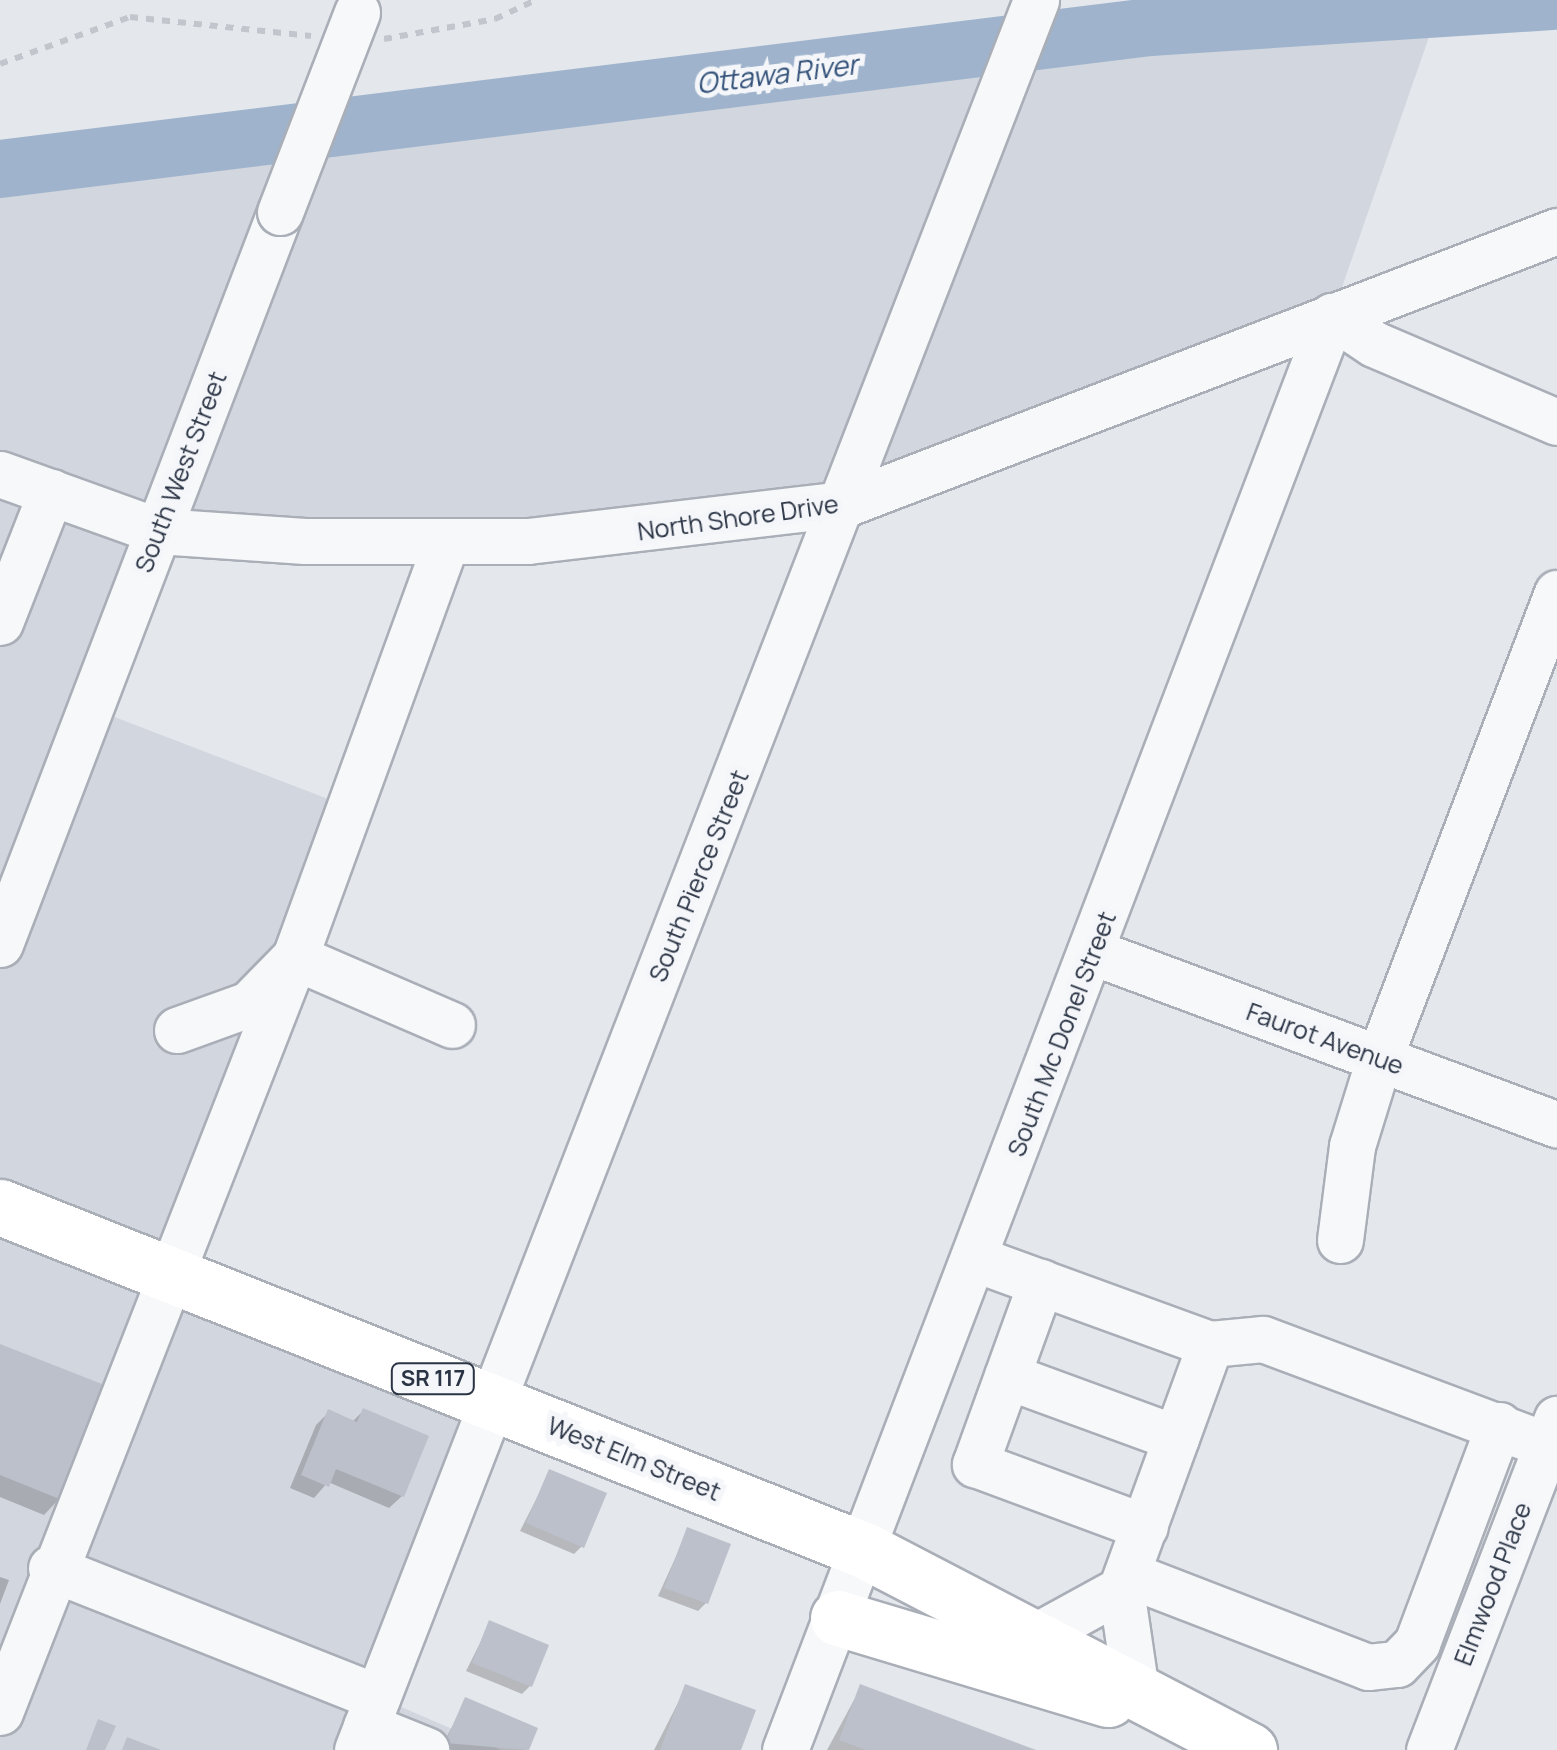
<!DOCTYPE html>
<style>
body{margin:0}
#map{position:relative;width:1557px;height:1750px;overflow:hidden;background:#e4e7ec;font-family:Manrope,sans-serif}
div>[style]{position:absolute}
.built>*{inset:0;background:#d2d6de}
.shadow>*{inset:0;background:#0003}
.river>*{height:58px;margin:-29px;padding:0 29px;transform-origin:29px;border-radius:29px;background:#9fb4cc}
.building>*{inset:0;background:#bbc0ca}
.path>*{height:6px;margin-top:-3px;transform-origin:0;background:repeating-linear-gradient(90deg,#c2c5cb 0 8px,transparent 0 16px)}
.roads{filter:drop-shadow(2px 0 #a9aeb7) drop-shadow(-2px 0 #a9aeb7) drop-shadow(0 2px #a9aeb7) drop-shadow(0 -2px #a9aeb7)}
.minor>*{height:45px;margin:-22.5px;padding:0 22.5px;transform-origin:22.5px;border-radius:22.5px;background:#f7f8fa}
.major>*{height:55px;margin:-27.5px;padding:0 27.5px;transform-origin:27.5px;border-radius:27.5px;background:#fff}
.bridges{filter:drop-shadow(2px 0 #a9aeb7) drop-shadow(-2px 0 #a9aeb7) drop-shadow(0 2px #a9aeb7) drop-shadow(0 -2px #a9aeb7)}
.minor-bridge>*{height:45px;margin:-22.5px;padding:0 22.5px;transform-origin:22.5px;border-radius:22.5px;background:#f7f8fa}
span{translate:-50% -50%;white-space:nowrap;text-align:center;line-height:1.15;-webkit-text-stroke:10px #f4f6f9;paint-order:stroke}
.shield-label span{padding:2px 8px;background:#f4f6f9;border:2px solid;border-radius:8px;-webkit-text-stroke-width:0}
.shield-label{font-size:22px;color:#2b3445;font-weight:700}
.street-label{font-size:25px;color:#2b3445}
.water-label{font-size:28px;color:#34527a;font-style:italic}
</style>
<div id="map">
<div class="built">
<i style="clip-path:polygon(1439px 8px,1332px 316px,978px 458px,640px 532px,158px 531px,91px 708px,349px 807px,168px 1274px,492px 1402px,378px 1697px,501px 1750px,0 1750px,0 169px,1150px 27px)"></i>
</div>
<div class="shadow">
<i style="clip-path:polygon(0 1347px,60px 1498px,44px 1515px,0 1497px)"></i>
<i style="clip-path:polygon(363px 1411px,402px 1496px,389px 1508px,328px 1482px,314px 1498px,290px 1488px,316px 1425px,329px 1412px,352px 1422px)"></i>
<i style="clip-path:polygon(550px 1472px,582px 1546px,574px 1554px,520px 1531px)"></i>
<i style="clip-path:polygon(688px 1530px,706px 1603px,698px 1611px,658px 1596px)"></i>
<i style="clip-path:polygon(0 1577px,9px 1580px,0 1604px)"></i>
<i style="clip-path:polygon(490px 1623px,530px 1686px,522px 1694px,466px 1671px)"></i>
<i style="clip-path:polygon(686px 1687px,739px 1750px,654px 1750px)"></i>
<i style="clip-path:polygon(861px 1687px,1030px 1750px,827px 1750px)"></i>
<i style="clip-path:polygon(466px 1700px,535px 1729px,526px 1750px,440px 1750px)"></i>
</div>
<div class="river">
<i style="left:0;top:169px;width:1159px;rotate:-7.04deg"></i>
<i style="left:1150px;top:27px;width:408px;rotate:-3.7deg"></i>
</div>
<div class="building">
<i style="clip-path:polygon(0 1344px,107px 1386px,62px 1500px,0 1475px)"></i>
<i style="clip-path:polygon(363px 1408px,429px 1436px,404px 1497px,336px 1469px,329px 1487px,301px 1475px,328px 1409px,357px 1422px)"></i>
<i style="clip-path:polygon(549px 1469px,607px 1493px,584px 1548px,526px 1523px)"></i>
<i style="clip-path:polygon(687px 1527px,731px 1544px,708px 1604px,664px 1588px)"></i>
<i style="clip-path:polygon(489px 1620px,549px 1645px,532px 1687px,472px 1663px)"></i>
<i style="clip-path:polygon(685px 1684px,756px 1710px,741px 1750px,660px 1750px)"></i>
<i style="clip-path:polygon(860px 1684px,1036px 1750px,866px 1750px,839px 1740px)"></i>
<i style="clip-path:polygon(465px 1697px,538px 1728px,529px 1750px,445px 1743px)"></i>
<i style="clip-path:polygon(98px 1719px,116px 1726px,105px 1750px,86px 1750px)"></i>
<i style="clip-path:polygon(127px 1737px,161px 1750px,122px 1750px)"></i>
</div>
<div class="path">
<i style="left:384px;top:39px;width:113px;rotate:-10.2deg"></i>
<i style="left:495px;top:19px;width:45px;rotate:-24.9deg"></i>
<i style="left:0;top:64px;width:138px;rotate:-19.9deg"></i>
<i style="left:130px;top:17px;width:182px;rotate:6deg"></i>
</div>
<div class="roads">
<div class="minor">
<i style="left:0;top:474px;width:168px;rotate:19.8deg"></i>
<i style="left:158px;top:531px;width:147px;rotate:3.9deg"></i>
<i style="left:305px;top:541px;width:223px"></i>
<i style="left:528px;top:541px;width:319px;rotate:-6.7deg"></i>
<i style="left:845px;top:504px;width:763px;rotate:-20.98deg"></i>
<i style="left:0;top:622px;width:140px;rotate:-68.6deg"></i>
<i style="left:0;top:944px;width:784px;rotate:-69.07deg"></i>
<i style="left:1093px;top:952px;width:495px;rotate:20.4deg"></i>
<i style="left:177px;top:1030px;width:77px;rotate:-19.9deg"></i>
<i style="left:249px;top:1004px;width:66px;rotate:-45.6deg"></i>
<i style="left:295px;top:957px;width:441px;rotate:-70deg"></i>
<i style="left:1340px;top:1240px;width:95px;rotate:-82.7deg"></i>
<i style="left:1352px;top:1146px;width:91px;rotate:-72.8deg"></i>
<i style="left:1379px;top:1059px;width:499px;rotate:-69.1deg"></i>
<i style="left:976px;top:1259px;width:249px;rotate:20deg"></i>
<i style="left:1210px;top:1344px;width:53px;rotate:-5.4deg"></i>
<i style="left:1263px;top:1339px;width:303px;rotate:20.5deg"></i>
<i style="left:1041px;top:1282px;width:194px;rotate:109.9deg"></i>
<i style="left:975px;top:1464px;width:181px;rotate:20.3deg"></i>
<i style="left:1007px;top:1376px;width:180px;rotate:20.1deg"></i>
<i style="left:51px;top:1568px;width:351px;rotate:21.6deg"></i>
<i style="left:1127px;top:1574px;width:258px;rotate:21.1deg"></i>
<i style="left:1368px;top:1667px;width:29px;rotate:-6deg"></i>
<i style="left:1397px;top:1664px;width:29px;rotate:-46deg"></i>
<i style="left:1417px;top:1643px;width:233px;rotate:-69.4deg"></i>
<i style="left:1032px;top:1638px;width:102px;rotate:-28.8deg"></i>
<i style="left:1136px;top:1691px;width:103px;rotate:-98.4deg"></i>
<i style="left:1121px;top:1589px;width:261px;rotate:-70deg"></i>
<i style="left:0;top:1712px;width:811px;rotate:-68.66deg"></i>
<i style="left:295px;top:957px;width:171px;rotate:23.4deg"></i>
<i style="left:366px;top:1726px;width:65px;rotate:21.8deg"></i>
<i style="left:357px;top:1750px;width:1877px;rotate:-68.79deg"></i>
<i style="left:785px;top:1750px;width:1535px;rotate:-69.12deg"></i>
<i style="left:1332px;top:316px;width:50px;rotate:33.7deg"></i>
<i style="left:1374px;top:344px;width:199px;rotate:23.1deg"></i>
<i style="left:1429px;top:1750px;width:355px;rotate:-68.9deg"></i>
</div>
<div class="major">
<i style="left:0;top:1207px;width:932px;rotate:21.66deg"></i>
<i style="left:866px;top:1551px;width:432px;rotate:27.5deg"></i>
<i style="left:838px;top:1618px;width:282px;rotate:16.7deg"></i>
</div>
</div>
<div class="bridges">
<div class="minor-bridge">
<i style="left:280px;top:212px;width:214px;rotate:-68.9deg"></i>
</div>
</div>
<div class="shield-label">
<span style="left:433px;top:1379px">SR 117</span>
</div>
<div class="street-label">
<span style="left:181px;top:472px;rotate:-69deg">South West Street</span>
<span style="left:738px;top:518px;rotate:-8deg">North Shore Drive</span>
<span style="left:699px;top:876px;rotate:-68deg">South Pierce Street</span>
<span style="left:1062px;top:1034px;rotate:-69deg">South Mc Donel Street</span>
<span style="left:1325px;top:1039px;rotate:20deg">Faurot Avenue</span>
<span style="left:634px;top:1459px;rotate:22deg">West Elm Street</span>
<span style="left:1493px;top:1584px;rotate:-69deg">Elmwood Place</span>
</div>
<div class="water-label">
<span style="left:777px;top:73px;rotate:-7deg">Ottawa River</span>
</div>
</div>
